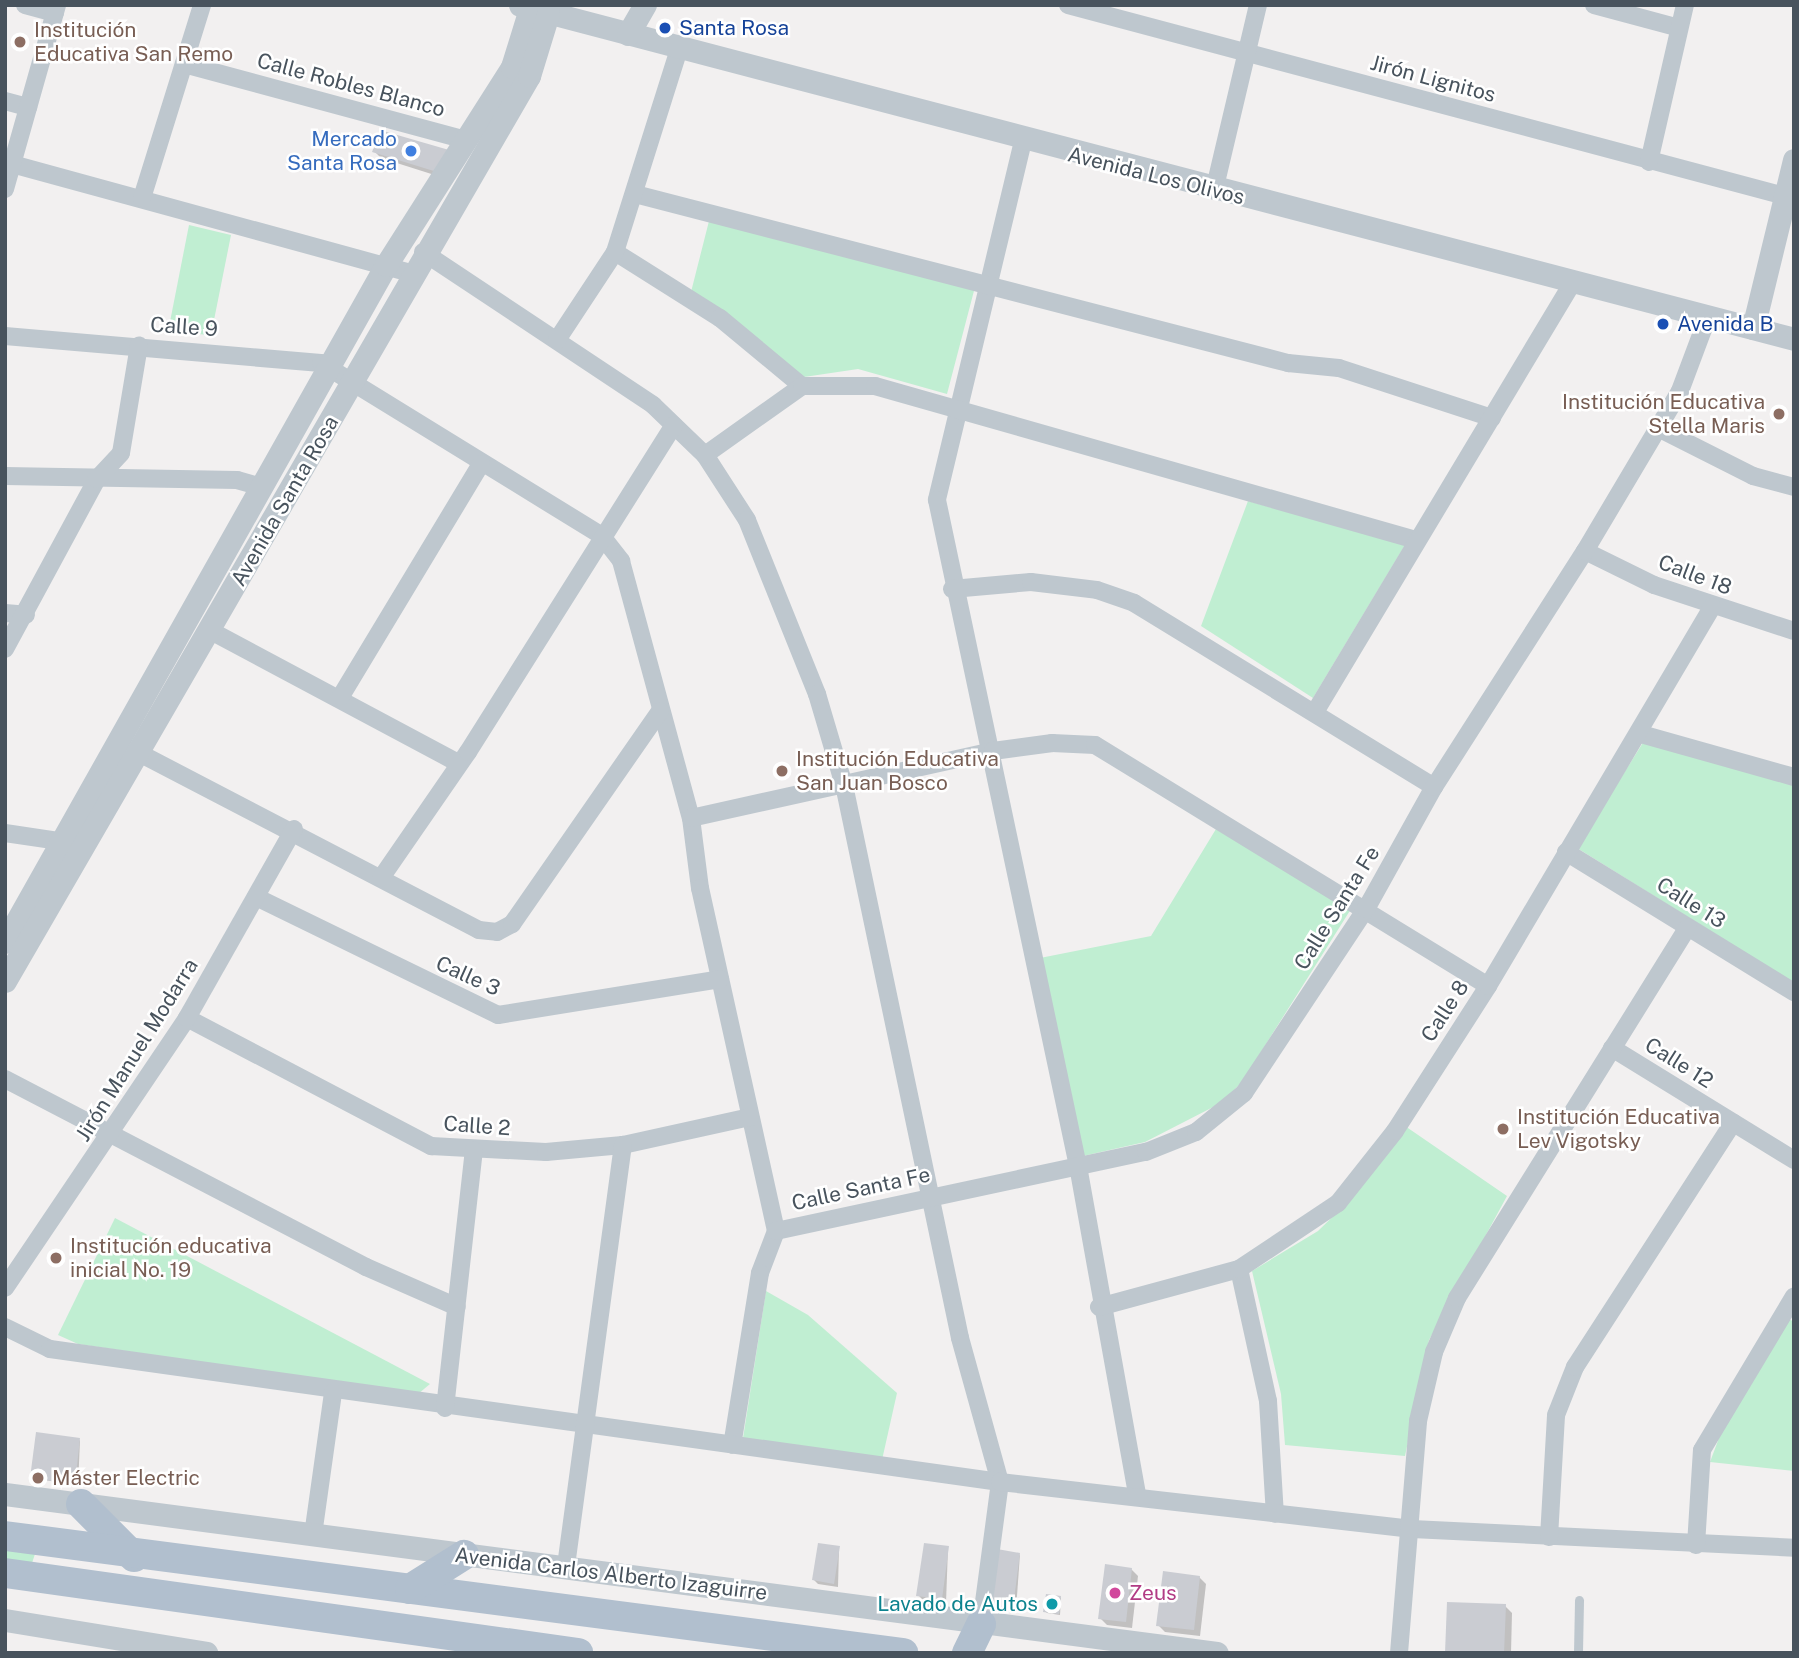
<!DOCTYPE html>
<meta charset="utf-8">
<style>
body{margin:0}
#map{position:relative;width:1799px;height:1658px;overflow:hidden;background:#f2f0f0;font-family:"Public Sans",sans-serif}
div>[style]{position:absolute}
.green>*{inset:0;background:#c0eed2}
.shadow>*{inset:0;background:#0003}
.building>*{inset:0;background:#caccd2}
.service>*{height:9px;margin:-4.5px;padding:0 4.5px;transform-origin:4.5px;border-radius:4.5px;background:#bec7ce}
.minor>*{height:18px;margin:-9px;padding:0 9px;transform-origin:9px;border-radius:9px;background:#bec7ce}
.tertiary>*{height:23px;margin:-11.5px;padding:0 11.5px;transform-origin:11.5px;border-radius:11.5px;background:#bec7ce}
.primary>*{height:30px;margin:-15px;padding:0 15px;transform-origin:15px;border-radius:15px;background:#b1bfce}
.dots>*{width:19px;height:19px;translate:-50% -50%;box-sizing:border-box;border:4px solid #fff;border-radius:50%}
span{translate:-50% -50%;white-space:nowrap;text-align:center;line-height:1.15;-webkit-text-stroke:5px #fff;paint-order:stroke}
.transit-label{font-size:21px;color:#164399}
.left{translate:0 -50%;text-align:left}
.education-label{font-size:21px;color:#785e54}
.right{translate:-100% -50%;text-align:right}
.street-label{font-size:21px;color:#48535d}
.shop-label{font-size:21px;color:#366cbe}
.hotel-label{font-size:21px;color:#b23c85}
.culture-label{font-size:21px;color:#0d838f}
.frame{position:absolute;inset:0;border:7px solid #48535d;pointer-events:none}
</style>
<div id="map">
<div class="green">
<i style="clip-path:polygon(709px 221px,975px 287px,947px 394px,858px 369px,804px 377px,691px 292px)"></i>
<i style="clip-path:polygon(189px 225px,231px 235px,211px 335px,168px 332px)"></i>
<i style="clip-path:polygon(1248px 501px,1405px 545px,1313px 698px,1201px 626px)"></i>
<i style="clip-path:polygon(1644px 741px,1794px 782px,1794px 983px,1577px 848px)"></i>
<i style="clip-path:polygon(1216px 829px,1351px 909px,1242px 1082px,1221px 1103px,1145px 1142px,1083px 1156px,1040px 958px,1151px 936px)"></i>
<i style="clip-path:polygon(1405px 1126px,1507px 1196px,1429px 1340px,1405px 1456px,1285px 1445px,1281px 1394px,1252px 1271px,1318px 1231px,1351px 1199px)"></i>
<i style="clip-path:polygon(115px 1218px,430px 1384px,418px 1394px,78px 1344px,58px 1335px)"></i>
<i style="clip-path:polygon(766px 1291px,808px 1315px,897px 1393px,882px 1460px,743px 1438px)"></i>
<i style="clip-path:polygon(1789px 1319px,1794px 1322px,1794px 1471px,1710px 1462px,1722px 1430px)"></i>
<i style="clip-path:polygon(5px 1546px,36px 1551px,31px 1566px,5px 1563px)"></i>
</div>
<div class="shadow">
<i style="clip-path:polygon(374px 151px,448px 152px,444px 178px,381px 158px)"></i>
<i style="clip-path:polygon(80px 1440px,78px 1487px,32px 1477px)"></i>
<i style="clip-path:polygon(839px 1548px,838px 1587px,818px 1584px,814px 1580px)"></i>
<i style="clip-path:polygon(948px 1548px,946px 1603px,922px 1599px,918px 1595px)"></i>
<i style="clip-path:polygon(1020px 1554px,1016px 1610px,996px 1608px,991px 1603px)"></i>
<i style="clip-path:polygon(1131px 1569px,1138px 1576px,1132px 1628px,1107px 1625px,1100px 1618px)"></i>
<i style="clip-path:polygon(1199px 1577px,1206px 1584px,1200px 1636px,1165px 1632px,1158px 1625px)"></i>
<i style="clip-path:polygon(1061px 1597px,1060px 1615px,1047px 1613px,1045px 1611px)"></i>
<i style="clip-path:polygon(1505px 1606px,1512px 1613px,1511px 1653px,1447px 1653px)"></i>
</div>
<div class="building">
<i style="clip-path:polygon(380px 130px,449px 150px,437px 172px,372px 152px)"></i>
<i style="clip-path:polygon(36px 1432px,80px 1438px,75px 1484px,30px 1478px)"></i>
<i style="clip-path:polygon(818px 1543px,840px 1546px,834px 1584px,812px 1580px)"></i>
<i style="clip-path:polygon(924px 1543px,949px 1546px,942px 1599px,916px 1596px)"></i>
<i style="clip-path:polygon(997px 1549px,1020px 1553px,1013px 1607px,990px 1604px)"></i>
<i style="clip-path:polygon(1105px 1564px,1132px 1568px,1126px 1622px,1098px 1619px)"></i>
<i style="clip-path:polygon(1163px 1571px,1200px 1576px,1194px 1630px,1156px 1626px)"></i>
<i style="clip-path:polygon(1046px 1594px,1061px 1596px,1059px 1614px,1043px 1612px)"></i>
<i style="clip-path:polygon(1447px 1602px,1506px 1604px,1504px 1653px,1445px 1653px)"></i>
</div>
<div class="service">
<i style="left:1578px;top:1653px;width:53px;rotate:-88.9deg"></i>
</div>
<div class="minor">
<i style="left:25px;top:5px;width:31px;rotate:15deg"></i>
<i style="left:1068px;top:5px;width:742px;rotate:14.92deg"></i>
<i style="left:1594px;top:5px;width:88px;rotate:15.1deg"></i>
<i style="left:184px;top:64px;width:291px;rotate:15.1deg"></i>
<i style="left:5px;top:101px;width:24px;rotate:15deg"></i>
<i style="left:1023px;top:141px;width:369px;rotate:103.5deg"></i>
<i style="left:937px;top:500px;width:681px;rotate:78.05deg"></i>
<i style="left:1078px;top:1166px;width:334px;rotate:79.8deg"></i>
<i style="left:1649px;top:162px;width:161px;rotate:-77.1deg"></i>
<i style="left:12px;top:164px;width:416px;rotate:15.3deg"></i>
<i style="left:5px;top:189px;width:191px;rotate:-74.2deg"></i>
<i style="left:1214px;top:191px;width:191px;rotate:-76.7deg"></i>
<i style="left:635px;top:194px;width:675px;rotate:14.51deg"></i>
<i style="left:1288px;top:363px;width:51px;rotate:5.6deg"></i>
<i style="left:1339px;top:368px;width:161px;rotate:18.1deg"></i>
<i style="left:142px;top:198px;width:202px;rotate:-72.7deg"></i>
<i style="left:423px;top:252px;width:276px;rotate:33.6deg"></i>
<i style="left:653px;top:405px;width:72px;rotate:43.9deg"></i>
<i style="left:705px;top:455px;width:77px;rotate:57.1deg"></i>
<i style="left:747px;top:520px;width:188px;rotate:68.1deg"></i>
<i style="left:817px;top:694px;width:95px;rotate:73.5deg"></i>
<i style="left:844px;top:785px;width:565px;rotate:78.15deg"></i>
<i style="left:960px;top:1338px;width:149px;rotate:74.5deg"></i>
<i style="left:1000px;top:1482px;width:143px;rotate:97.6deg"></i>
<i style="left:615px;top:252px;width:124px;rotate:32.2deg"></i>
<i style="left:720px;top:318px;width:107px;rotate:39.7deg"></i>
<i style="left:5px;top:336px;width:317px;rotate:4.9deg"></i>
<i style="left:321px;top:363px;width:329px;rotate:31.6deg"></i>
<i style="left:601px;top:535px;width:33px;rotate:52deg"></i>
<i style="left:621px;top:561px;width:266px;rotate:74.8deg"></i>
<i style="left:691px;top:818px;width:71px;rotate:82.7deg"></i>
<i style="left:700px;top:888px;width:351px;rotate:77.5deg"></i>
<i style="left:776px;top:1231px;width:45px;rotate:110.9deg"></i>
<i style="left:760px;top:1273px;width:174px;rotate:99.2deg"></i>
<i style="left:557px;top:340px;width:105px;rotate:-56.6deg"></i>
<i style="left:615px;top:252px;width:213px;rotate:-72.5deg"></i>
<i style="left:1658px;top:428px;width:106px;rotate:26.8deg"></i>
<i style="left:1753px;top:476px;width:42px;rotate:15deg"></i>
<i style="left:705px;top:455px;width:119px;rotate:-35.4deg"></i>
<i style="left:802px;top:386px;width:73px"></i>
<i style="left:875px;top:386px;width:562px;rotate:15.89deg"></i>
<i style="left:5px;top:476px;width:232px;rotate:1deg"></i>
<i style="left:237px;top:480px;width:26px;rotate:16deg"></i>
<i style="left:1585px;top:551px;width:77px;rotate:26.2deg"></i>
<i style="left:1654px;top:585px;width:147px;rotate:18.2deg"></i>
<i style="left:952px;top:589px;width:79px;rotate:-5.1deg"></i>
<i style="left:1031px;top:582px;width:66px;rotate:6.9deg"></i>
<i style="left:1097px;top:590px;width:39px;rotate:19deg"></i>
<i style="left:1134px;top:603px;width:352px;rotate:31.5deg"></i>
<i style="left:5px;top:613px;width:21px;rotate:5deg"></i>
<i style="left:211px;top:631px;width:278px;rotate:28.1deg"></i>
<i style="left:5px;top:649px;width:193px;rotate:-61.6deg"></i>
<i style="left:97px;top:479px;width:35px;rotate:-47deg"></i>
<i style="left:121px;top:453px;width:109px;rotate:-80.5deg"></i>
<i style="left:341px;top:696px;width:271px;rotate:-58.9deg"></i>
<i style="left:1315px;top:712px;width:501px;rotate:-59.04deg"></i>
<i style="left:1641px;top:734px;width:159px;rotate:15.7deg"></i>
<i style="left:141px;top:754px;width:381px;rotate:27.5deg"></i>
<i style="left:479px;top:930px;width:18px;rotate:6deg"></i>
<i style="left:497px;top:932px;width:17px;rotate:-28deg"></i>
<i style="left:512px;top:924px;width:259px;rotate:-55.2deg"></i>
<i style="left:691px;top:818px;width:309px;rotate:-12.5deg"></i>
<i style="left:993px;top:751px;width:60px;rotate:-7.7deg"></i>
<i style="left:1052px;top:743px;width:43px;rotate:2.7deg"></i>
<i style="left:1095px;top:745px;width:461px;rotate:31.5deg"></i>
<i style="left:5px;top:833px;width:69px;rotate:8.4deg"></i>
<i style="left:1566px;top:852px;width:268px;rotate:31.6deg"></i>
<i style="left:381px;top:878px;width:153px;rotate:-55.4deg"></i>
<i style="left:468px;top:752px;width:386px;rotate:-57.8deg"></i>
<i style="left:256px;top:897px;width:269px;rotate:26deg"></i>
<i style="left:498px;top:1015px;width:225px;rotate:-9.2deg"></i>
<i style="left:187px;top:1018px;width:276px;rotate:27.7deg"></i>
<i style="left:431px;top:1146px;width:115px;rotate:3deg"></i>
<i style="left:546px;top:1152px;width:77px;rotate:-5.2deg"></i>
<i style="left:623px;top:1145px;width:130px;rotate:-12.4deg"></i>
<i style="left:1612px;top:1048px;width:214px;rotate:31.6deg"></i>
<i style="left:5px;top:1079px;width:407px;rotate:27.5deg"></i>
<i style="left:366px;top:1267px;width:99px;rotate:23.7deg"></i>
<i style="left:776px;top:1231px;width:378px;rotate:-12.1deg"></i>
<i style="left:1146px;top:1152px;width:54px;rotate:-21.8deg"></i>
<i style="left:1196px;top:1132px;width:62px;rotate:-39.1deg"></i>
<i style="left:1244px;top:1093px;width:221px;rotate:-56.5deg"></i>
<i style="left:1366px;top:909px;width:140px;rotate:-60.9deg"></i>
<i style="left:1434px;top:787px;width:280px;rotate:-57.4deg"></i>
<i style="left:1585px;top:551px;width:186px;rotate:-59.3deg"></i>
<i style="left:1680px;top:391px;width:80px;rotate:-69.5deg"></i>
<i style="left:1239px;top:1269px;width:135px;rotate:77.6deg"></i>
<i style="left:1268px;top:1401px;width:113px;rotate:86.5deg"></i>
<i style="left:5px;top:1288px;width:326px;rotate:-56deg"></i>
<i style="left:187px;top:1018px;width:217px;rotate:-60.5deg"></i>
<i style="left:1099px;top:1307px;width:145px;rotate:-15.2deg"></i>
<i style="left:1239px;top:1269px;width:119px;rotate:-33.7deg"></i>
<i style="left:1338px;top:1203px;width:92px;rotate:-51.6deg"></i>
<i style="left:1395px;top:1131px;width:172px;rotate:-57.3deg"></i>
<i style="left:1488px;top:986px;width:440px;rotate:-59.4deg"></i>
<i style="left:5px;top:1327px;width:50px;rotate:26.1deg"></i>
<i style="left:50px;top:1349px;width:959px;rotate:7.97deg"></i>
<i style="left:1000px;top:1482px;width:415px;rotate:6.5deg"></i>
<i style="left:1412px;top:1529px;width:382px;rotate:2.8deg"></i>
<i style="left:445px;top:1408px;width:259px;rotate:-83.6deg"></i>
<i style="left:313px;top:1535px;width:144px;rotate:-82deg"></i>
<i style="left:1549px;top:1537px;width:122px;rotate:-86.7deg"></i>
<i style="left:1556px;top:1415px;width:52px;rotate:-68.4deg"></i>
<i style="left:1575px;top:1367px;width:291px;rotate:-57.1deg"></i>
<i style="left:1696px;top:1545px;width:95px;rotate:-86.4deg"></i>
<i style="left:1702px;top:1450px;width:179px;rotate:-59.1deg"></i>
<i style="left:566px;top:1566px;width:425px;rotate:-82.3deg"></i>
<i style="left:1399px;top:1653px;width:233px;rotate:-85.3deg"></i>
<i style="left:1418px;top:1421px;width:71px;rotate:-76.9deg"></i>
<i style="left:1434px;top:1352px;width:59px;rotate:-66.9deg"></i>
<i style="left:1457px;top:1298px;width:436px;rotate:-58.1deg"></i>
</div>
<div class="tertiary">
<i style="left:520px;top:5px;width:1317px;rotate:14.69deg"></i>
<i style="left:628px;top:34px;width:34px;rotate:-60deg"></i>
<i style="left:1753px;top:328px;width:173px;rotate:-76.3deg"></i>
<i style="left:5px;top:942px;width:777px;rotate:-60.63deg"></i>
<i style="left:386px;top:265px;width:235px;rotate:-57.5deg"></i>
<i style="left:512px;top:67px;width:61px;rotate:-72.8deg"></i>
<i style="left:5px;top:981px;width:1046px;rotate:-59.93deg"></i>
<i style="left:529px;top:76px;width:65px;rotate:-73deg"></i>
<i style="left:5px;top:1494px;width:1222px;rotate:7.47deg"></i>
<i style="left:5px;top:1620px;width:204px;rotate:9.3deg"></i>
</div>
<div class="primary">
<i style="left:81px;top:1504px;width:75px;rotate:45deg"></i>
<i style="left:5px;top:1536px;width:906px;rotate:7.42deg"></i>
<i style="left:5px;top:1573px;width:579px;rotate:7.95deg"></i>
<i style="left:410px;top:1589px;width:64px;rotate:-32.2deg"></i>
<i style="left:967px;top:1653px;width:32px;rotate:-64deg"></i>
</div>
<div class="dots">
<i style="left:665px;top:28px;background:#1a4fb4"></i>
<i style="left:20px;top:42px;background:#8d6e63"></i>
<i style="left:411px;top:151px;background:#3f7fe0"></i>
<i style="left:1663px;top:324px;background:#1a4fb4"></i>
<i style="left:1779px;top:414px;background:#8d6e63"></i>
<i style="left:782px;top:771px;background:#8d6e63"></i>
<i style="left:1503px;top:1129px;background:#8d6e63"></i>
<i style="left:56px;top:1258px;background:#8d6e63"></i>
<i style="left:38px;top:1478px;background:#8d6e63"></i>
<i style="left:1115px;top:1593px;background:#d1479c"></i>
<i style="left:1052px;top:1604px;background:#0f9aa8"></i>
</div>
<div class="transit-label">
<span class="left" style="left:679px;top:28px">Santa Rosa</span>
<span class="left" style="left:1677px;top:324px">Avenida B</span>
</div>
<div class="education-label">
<span class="left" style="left:34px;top:42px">Institución<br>Educativa San Remo</span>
<span class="right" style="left:1765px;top:414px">Institución Educativa<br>Stella Maris</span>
<span class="left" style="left:796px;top:771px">Institución Educativa<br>San Juan Bosco</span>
<span class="left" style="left:1517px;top:1129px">Institución Educativa<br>Lev Vigotsky</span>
<span class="left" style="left:70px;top:1258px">Institución educativa<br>inicial No. 19</span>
<span class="left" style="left:52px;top:1478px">Máster Electric</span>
</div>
<div class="street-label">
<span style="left:1433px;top:79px;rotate:15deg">Jirón Lignitos</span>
<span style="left:351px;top:85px;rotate:15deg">Calle Robles Blanco</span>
<span style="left:1156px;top:176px;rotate:14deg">Avenida Los Olivos</span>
<span style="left:184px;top:327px;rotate:4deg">Calle 9</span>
<span style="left:285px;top:501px;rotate:-60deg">Avenida Santa Rosa</span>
<span style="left:1695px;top:575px;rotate:21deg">Calle 18</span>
<span style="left:1691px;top:903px;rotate:32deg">Calle 13</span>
<span style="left:1337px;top:908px;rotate:-58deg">Calle Santa Fe</span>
<span style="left:468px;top:976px;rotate:24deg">Calle 3</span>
<span style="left:1445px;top:1011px;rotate:-57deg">Calle 8</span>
<span style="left:137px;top:1050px;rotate:-58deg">Jirón Manuel Modarra</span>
<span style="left:1679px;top:1063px;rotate:32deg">Calle 12</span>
<span style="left:477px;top:1126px;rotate:4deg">Calle 2</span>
<span style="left:861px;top:1189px;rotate:-12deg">Calle Santa Fe</span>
<span style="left:611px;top:1574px;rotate:7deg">Avenida Carlos Alberto Izaguirre</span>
</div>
<div class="shop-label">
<span class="right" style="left:397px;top:151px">Mercado<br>Santa Rosa</span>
</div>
<div class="hotel-label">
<span class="left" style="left:1129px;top:1593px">Zeus</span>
</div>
<div class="culture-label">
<span class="right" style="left:1038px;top:1604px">Lavado de Autos</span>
</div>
<div class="frame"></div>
</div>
